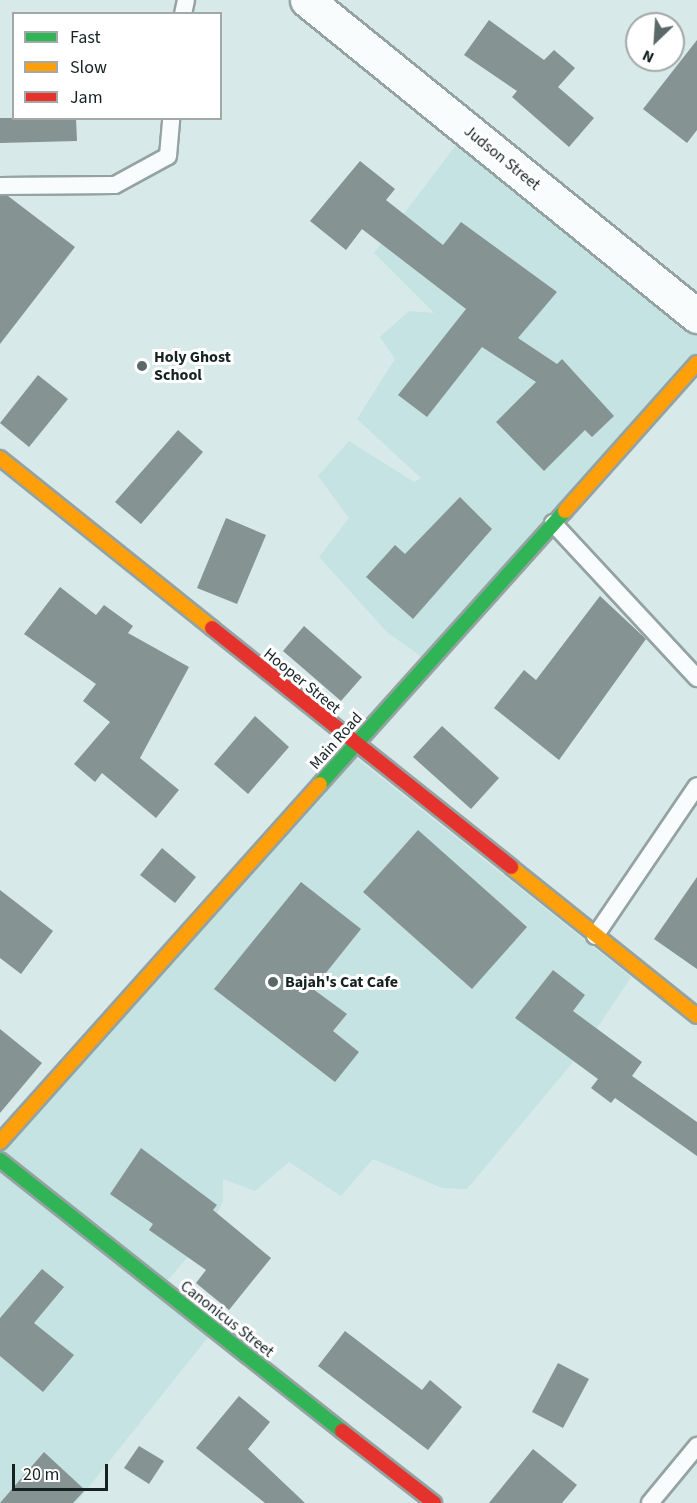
<!DOCTYPE html>
<style>
body{margin:0}
#map{position:relative;width:697px;height:1503px;overflow:hidden;background:#d7e9e8;font-family:"Source Sans 3",sans-serif}
div>[style]{position:absolute}
.built>*{inset:0;background:#c5e3e2}
.building>*{inset:0;background:#869393}
.roads{filter:drop-shadow(2px 0 #94a2a1) drop-shadow(-2px 0 #94a2a1) drop-shadow(0 2px #94a2a1) drop-shadow(0 -2px #94a2a1)}
.lane>*{height:16px;margin:-8px;padding:0 8px;transform-origin:8px;border-radius:8px;background:#f9fcfc}
.street>*{height:33px;margin:-16.5px;padding:0 16.5px;transform-origin:16.5px;border-radius:16.5px;background:#f9fcfc}
.fast>*{height:14px;margin:-7px;padding:0 7px;transform-origin:7px;border-radius:7px;background:#30b455}
.slow>*{height:14px;margin:-7px;padding:0 7px;transform-origin:7px;border-radius:7px;background:#ff9f0a}
.jam>*{height:14px;margin:-7px;padding:0 7px;transform-origin:7px;border-radius:7px;background:#e5322d}
.dots>*{width:16px;height:16px;translate:-50% -50%;box-sizing:border-box;border:3px solid #fff;border-radius:50%}
span{translate:-50% -50%;white-space:nowrap;text-align:center;line-height:1.15;-webkit-text-stroke:6px #fff;paint-order:stroke}
.street-label{font-size:16px;color:#162222}
.poi-label{font-size:16px;color:#162222;font-weight:700}
.left{translate:0 -50%;text-align:left}
.legend{position:absolute;left:12px;top:12px;width:210px;height:108px;box-sizing:border-box;background:#fff;border:2px solid #a2a7a7;margin:0;padding:8px 10px;list-style:none;font-size:18px;color:#162222}
.legend li{display:flex;align-items:center;gap:12px;height:30px}
.legend b{width:30px;border:2px solid #a2a7a7}
.north{position:absolute;left:625px;top:12px;width:60px;height:60px;box-sizing:border-box;background:#fff;border:2px solid #a2a7a7;border-radius:50%;rotate:205deg;font-size:16px;font-weight:700;line-height:24px;text-align:center;color:#162222}
.north::after{content:'';display:block;margin:auto;width:21px;height:27px;background:#5a6867;clip-path:polygon(50% 0,100% 100%,50% 72%,0 100%)}
.scale{position:absolute;left:12px;top:1464px;width:96px;height:27px;box-sizing:border-box;border:3px solid #162222;border-top:0;padding-left:8px;font-size:18px;line-height:21px;white-space:nowrap;color:#162222;-webkit-text-stroke:4px #fff;paint-order:stroke}
</style>
<div id="map">
<div class="built">
<i style="clip-path:polygon(463px 136px,697px 322px,697px 364px,426px 660px,387px 632px,319px 557px,349px 518px,318px 476px,349px 441px,414px 482px,421px 478px,357px 419px,395px 359px,380px 337px,409px 311px,434px 313px,374px 253px)"></i>
<i style="clip-path:polygon(349px 752px,631px 977px,579px 1055px,467px 1189px,442px 1188px,373px 1159px,341px 1196px,289px 1162px,255px 1191px,223px 1179px,223px 1201px,209px 1232px,161px 1288px,208px 1337px,76px 1503px,0 1503px,0 1144px)"></i>
</div>
<div class="building">
<i style="clip-path:polygon(489px 20px,544px 60px,554px 50px,575px 68px,558px 87px,594px 118px,569px 147px,512px 97px,517px 91px,464px 55px)"></i>
<i style="clip-path:polygon(697px 40px,697px 130px,687px 143px,643px 109px)"></i>
<i style="clip-path:polygon(0 118px,76px 118px,77px 141px,0 143px)"></i>
<i style="clip-path:polygon(360px 161px,395px 189px,386px 200px,443px 245px,461px 222px,557px 292px,518px 338px,557px 364px,562px 359px,614px 416px,592px 437px,585px 430px,544px 471px,496px 422px,536px 382px,482px 347px,427px 417px,398px 395px,466px 309px,362px 229px,346px 250px,310px 221px)"></i>
<i style="clip-path:polygon(0 196px,8px 196px,75px 247px,0 344px)"></i>
<i style="clip-path:polygon(38px 375px,68px 399px,29px 447px,0 423px)"></i>
<i style="clip-path:polygon(178px 430px,203px 452px,141px 524px,115px 502px)"></i>
<i style="clip-path:polygon(460px 497px,492px 529px,413px 619px,366px 577px,395px 545px,405px 554px)"></i>
<i style="clip-path:polygon(226px 518px,266px 535px,237px 604px,197px 588px)"></i>
<i style="clip-path:polygon(60px 587px,96px 615px,104px 605px,133px 626px,128px 633px,189px 667px,140px 758px,179px 790px,156px 818px,102px 773px,95px 782px,74px 764px,110px 722px,83px 701px,96px 684px,24px 634px)"></i>
<i style="clip-path:polygon(600px 596px,646px 639px,559px 760px,494px 708px,524px 670px,536px 680px)"></i>
<i style="clip-path:polygon(304px 626px,362px 677px,341px 701px,283px 651px)"></i>
<i style="clip-path:polygon(255px 716px,289px 747px,248px 794px,214px 764px)"></i>
<i style="clip-path:polygon(442px 726px,499px 778px,471px 809px,413px 757px)"></i>
<i style="clip-path:polygon(418px 830px,527px 927px,472px 989px,363px 892px)"></i>
<i style="clip-path:polygon(162px 848px,196px 877px,175px 903px,140px 875px)"></i>
<i style="clip-path:polygon(697px 877px,697px 969px,654px 939px)"></i>
<i style="clip-path:polygon(301px 882px,361px 929px,313px 989px,347px 1014px,333px 1031px,359px 1052px,335px 1082px,214px 989px)"></i>
<i style="clip-path:polygon(0 890px,53px 931px,21px 974px,0 958px)"></i>
<i style="clip-path:polygon(553px 970px,585px 995px,573px 1011px,642px 1062px,632px 1076px,697px 1122px,697px 1156px,615px 1098px,611px 1103px,591px 1088px,598px 1079px,515px 1018px)"></i>
<i style="clip-path:polygon(0 1029px,42px 1063px,0 1113px)"></i>
<i style="clip-path:polygon(141px 1148px,217px 1205px,213px 1210px,271px 1258px,229px 1310px,196px 1283px,206px 1270px,149px 1230px,153px 1224px,110px 1194px)"></i>
<i style="clip-path:polygon(42px 1269px,64px 1287px,34px 1323px,74px 1355px,43px 1392px,0 1356px,0 1318px)"></i>
<i style="clip-path:polygon(345px 1331px,422px 1390px,430px 1380px,462px 1407px,428px 1450px,318px 1366px)"></i>
<i style="clip-path:polygon(558px 1363px,589px 1379px,563px 1428px,532px 1412px)"></i>
<i style="clip-path:polygon(239px 1396px,270px 1422px,248px 1449px,305px 1503px,265px 1503px,196px 1448px)"></i>
<i style="clip-path:polygon(139px 1446px,164px 1461px,149px 1484px,124px 1468px)"></i>
<i style="clip-path:polygon(533px 1449px,577px 1485px,562px 1503px,489px 1503px)"></i>
<i style="clip-path:polygon(44px 1452px,85px 1490px,73px 1503px,0 1503px)"></i>
</div>
<div class="roads">
<div class="lane">
<i style="left:183px;top:14px;width:14px;rotate:-78deg"></i>
<i style="left:0;top:186px;width:115px;rotate:-0.5deg"></i>
<i style="left:115px;top:185px;width:60px;rotate:-28.7deg"></i>
<i style="left:168px;top:156px;width:38px;rotate:-85deg"></i>
<i style="left:553px;top:523px;width:212px;rotate:47.1deg"></i>
<i style="left:595px;top:936px;width:181px;rotate:-55.8deg"></i>
<i style="left:650px;top:1503px;width:74px;rotate:-50.5deg"></i>
</div>
<div class="street">
<i style="left:307px;top:0;width:502px;rotate:39.02deg"></i>
</div>
<div class="fast">
<i style="left:320px;top:784px;width:367px;rotate:-48.1deg"></i>
<i style="left:0;top:1160px;width:436px;rotate:38.4deg"></i>
</div>
<div class="slow">
<i style="left:0;top:458px;width:272px;rotate:38.7deg"></i>
<i style="left:565px;top:511px;width:198px;rotate:-48.3deg"></i>
<i style="left:511px;top:867px;width:238px;rotate:38.7deg"></i>
<i style="left:0;top:1142px;width:480px;rotate:-48.2deg"></i>
</div>
<div class="jam">
<i style="left:212px;top:628px;width:383px;rotate:38.6deg"></i>
<i style="left:342px;top:1431px;width:117px;rotate:38deg"></i>
</div>
</div>
<div class="dots">
<i style="left:142px;top:366px;background:#5a6867"></i>
<i style="left:273px;top:982px;background:#5a6867"></i>
</div>
<div class="street-label">
<span style="left:502px;top:158px;rotate:39deg">Judson Street</span>
<span style="left:302px;top:681px;rotate:39deg">Hooper Street</span>
<span style="left:336px;top:741px;rotate:-48deg">Main Road</span>
<span style="left:227px;top:1319px;rotate:38deg">Canonicus Street</span>
</div>
<div class="poi-label">
<span class="left" style="left:154px;top:366px">Holy Ghost<br>School</span>
<span class="left" style="left:285px;top:982px">Bajah's Cat Cafe</span>
</div>
<ul class="legend">
<li><b style="height:8px;background:#30b455"></b>Fast</li>
<li><b style="height:8px;background:#ff9f0a"></b>Slow</li>
<li><b style="height:8px;background:#e5322d"></b>Jam</li>
</ul>
<div class="north">N</div>
<div class="scale">20 m</div>
</div>
